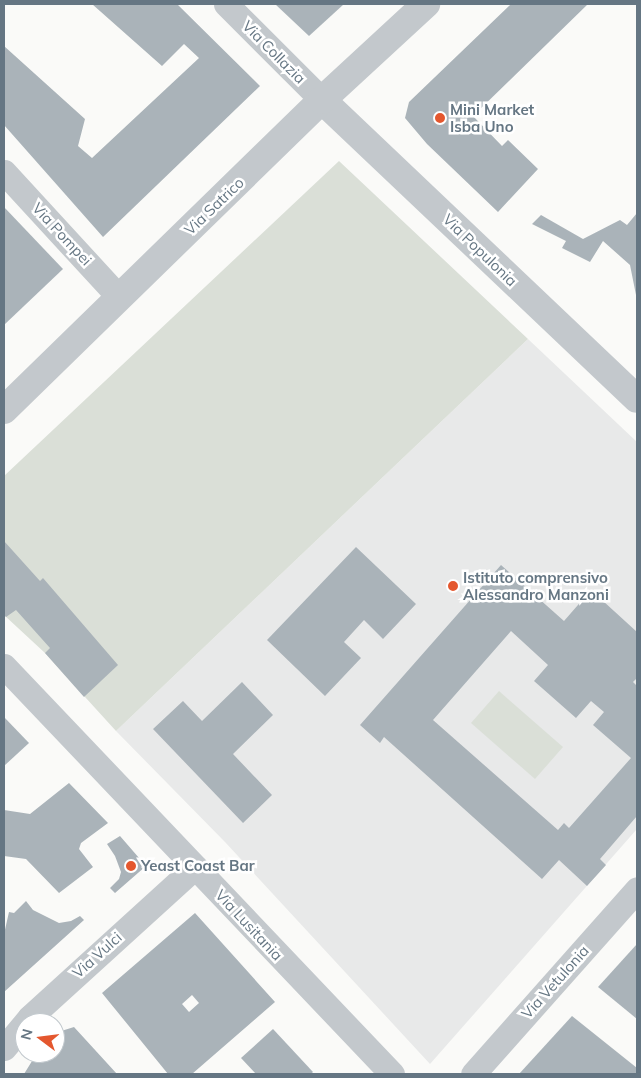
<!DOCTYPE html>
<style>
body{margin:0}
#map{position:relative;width:641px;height:1078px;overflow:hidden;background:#fafaf8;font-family:Mulish,sans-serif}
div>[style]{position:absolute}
.built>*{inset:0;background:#e8e9e9}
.green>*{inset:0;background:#dadfd7}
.building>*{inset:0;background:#aab3b9}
.minor>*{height:25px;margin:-12.5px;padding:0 12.5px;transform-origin:12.5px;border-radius:12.5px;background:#c3c8cc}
.tertiary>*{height:28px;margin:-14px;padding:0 14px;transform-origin:14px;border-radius:14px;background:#c3c8cc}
.dots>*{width:14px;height:14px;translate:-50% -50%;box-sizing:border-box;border:2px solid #fff;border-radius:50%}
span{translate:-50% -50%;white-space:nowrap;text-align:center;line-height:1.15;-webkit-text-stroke:5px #fff;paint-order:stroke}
.street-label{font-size:15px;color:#657683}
.poi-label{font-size:15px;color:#657683;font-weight:700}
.left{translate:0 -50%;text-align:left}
.frame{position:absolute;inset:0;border:5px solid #657683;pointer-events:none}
.north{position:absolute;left:15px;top:1013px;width:50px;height:50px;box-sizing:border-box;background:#fff;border:1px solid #c1c8cd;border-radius:50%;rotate:285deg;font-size:14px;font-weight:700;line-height:20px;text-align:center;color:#657683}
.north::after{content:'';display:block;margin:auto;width:18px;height:22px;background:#e4572e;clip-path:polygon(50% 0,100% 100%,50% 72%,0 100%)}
</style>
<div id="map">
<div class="built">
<i style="clip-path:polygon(528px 339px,637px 442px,637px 829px,430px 1064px,225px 842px,116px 731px)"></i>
</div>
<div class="green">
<i style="clip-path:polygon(339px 161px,528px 339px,116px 731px,45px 653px,4px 615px,4px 476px)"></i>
<i style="clip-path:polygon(499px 691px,563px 747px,535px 779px,471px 723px)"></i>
</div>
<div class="building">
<i style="clip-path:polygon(92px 4px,177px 4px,260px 86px,103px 237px,4px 125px,4px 46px,85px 119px,78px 146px,92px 158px,199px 58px,184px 44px,162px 66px)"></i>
<i style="clip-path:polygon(275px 4px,344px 4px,309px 36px)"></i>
<i style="clip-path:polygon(511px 4px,588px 4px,473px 116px,502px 146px,508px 140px,538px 169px,498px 212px,427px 144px,405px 118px,409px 102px)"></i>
<i style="clip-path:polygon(4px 207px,63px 269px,4px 325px)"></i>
<i style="clip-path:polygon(637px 213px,637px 300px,630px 265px,603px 241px,590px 262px,562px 248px,566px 241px,532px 224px,541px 215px,583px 239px,620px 220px,627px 225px)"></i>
<i style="clip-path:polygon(4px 541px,40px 581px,43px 578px,118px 665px,84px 697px,45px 653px,50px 648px,16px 610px,6px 617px,4px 615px)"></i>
<i style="clip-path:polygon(356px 547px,416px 604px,383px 639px,364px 620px,344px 642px,361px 658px,325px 696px,267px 640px)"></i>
<i style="clip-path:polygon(evenodd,501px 565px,564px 621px,591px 590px,637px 632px,637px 678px,633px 682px,637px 686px,637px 816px,600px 859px,606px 865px,587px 886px,559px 860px,542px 879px,384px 737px,380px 743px,360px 725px,501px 565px,511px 631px,548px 665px,534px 681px,576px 718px,591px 701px,604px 712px,593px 725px,631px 758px,569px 828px,564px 823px,558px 830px,433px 720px,511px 631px)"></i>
<i style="clip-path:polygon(242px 682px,273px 715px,233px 754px,272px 795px,243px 823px,153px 729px,183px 701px,202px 721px)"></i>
<i style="clip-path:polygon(4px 717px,29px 743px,4px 766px)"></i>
<i style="clip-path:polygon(69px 783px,108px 823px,81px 843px,79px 849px,93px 867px,59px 893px,26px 859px,4px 856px,4px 810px,30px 814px)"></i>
<i style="clip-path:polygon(120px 836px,146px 866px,115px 893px,110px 888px,119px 879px,121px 872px,115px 856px,107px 844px)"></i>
<i style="clip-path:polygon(26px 901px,33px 910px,59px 923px,71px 921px,80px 916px,84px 920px,4px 992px,4px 934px,9px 912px,14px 913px)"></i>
<i style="clip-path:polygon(evenodd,195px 913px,275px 1002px,192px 1074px,168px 1074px,102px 993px,195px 913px,192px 995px,199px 1003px,189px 1012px,182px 1004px,192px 995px)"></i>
<i style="clip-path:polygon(637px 944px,637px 1019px,598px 987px)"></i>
<i style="clip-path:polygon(572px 1016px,637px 1068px,637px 1074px,519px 1074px)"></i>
<i style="clip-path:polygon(74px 1027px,117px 1074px,24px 1074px,37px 1053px,55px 1053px,55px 1033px)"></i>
<i style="clip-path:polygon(273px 1029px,313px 1072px,311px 1074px,256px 1074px,241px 1058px)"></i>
</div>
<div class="minor">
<i style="left:226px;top:4px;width:136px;rotate:45deg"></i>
<i style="left:4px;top:172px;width:170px;rotate:47.4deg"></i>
<i style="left:4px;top:666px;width:563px;rotate:46.44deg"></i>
<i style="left:4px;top:1048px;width:40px;rotate:-50deg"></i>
<i style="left:30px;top:1017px;width:223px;rotate:-42.3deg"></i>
<i style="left:473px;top:1074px;width:247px;rotate:-48.4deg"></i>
</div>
<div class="tertiary">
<i style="left:322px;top:100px;width:434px;rotate:43.5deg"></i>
<i style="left:4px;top:410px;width:444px;rotate:-44.3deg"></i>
<i style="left:322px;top:100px;width:142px;rotate:-42.7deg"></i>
</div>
<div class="dots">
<i style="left:440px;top:118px;background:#e4572e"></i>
<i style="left:453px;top:586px;background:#e4572e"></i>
<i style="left:131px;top:866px;background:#e4572e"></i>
</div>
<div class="street-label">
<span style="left:274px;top:52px;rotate:45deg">Via Collazia</span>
<span style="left:214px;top:206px;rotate:-44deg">Via Satrico</span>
<span style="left:62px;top:234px;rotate:47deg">Via Pompei</span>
<span style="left:480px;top:250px;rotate:44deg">Via Populonia</span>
<span style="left:249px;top:925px;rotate:47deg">Via Lusitania</span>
<span style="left:97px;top:955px;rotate:-42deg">Via Vulci</span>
<span style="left:555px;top:982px;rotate:-48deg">Via Vetulonia</span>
</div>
<div class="poi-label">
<span class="left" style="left:450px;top:118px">Mini Market<br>Isba Uno</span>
<span class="left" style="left:463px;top:586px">Istituto comprensivo<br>Alessandro Manzoni</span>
<span class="left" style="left:141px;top:866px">Yeast Coast Bar</span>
</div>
<div class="frame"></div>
<div class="north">N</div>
</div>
